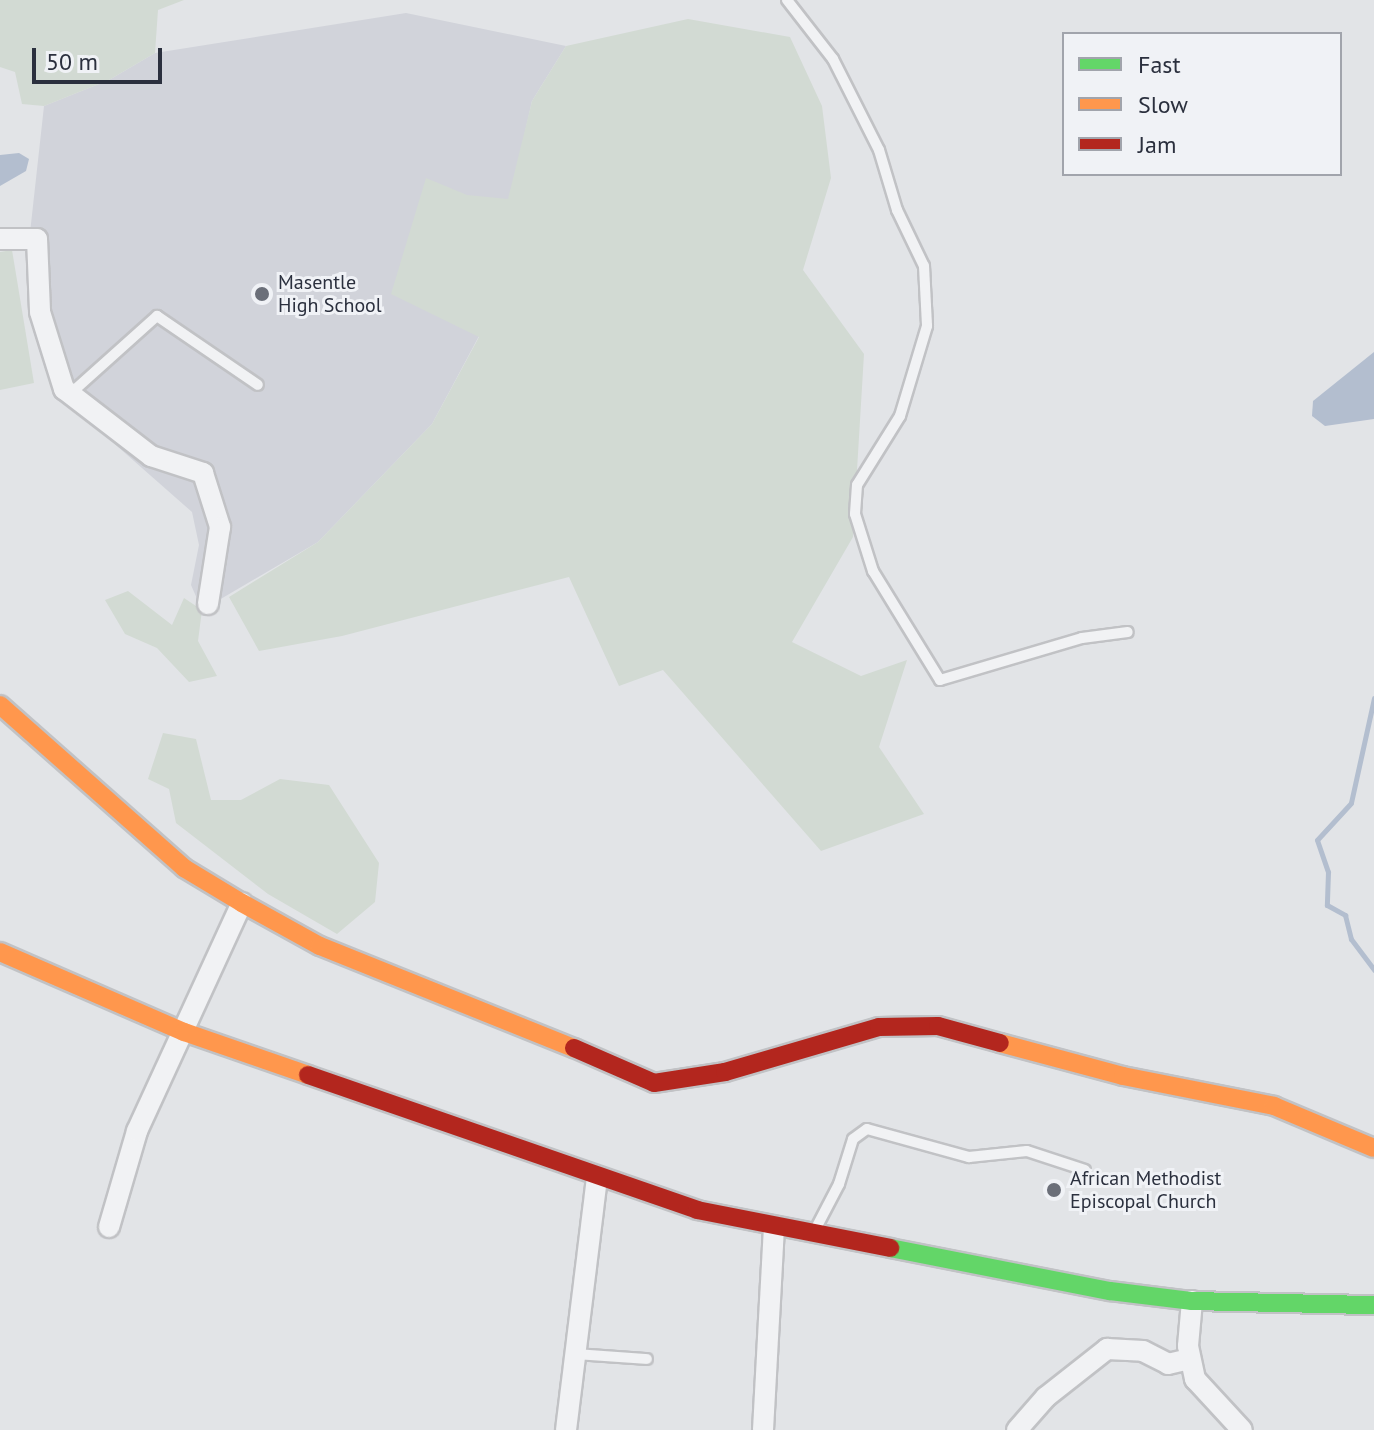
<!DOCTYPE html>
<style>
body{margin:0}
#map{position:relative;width:1374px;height:1430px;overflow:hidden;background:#e2e4e7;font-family:"PT Sans",sans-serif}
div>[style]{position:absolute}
.built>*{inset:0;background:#d1d3da}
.green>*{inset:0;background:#d2dad3}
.water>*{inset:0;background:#b3becf}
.stream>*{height:5px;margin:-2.5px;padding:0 2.5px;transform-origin:2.5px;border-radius:2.5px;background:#b3becf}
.roads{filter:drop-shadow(2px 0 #c1c2c5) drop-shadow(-2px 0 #c1c2c5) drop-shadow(0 2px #c1c2c5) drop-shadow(0 -2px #c1c2c5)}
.lane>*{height:10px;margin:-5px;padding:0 5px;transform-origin:5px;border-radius:5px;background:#f1f2f4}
.street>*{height:20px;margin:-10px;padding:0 10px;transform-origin:10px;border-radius:10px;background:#f1f2f4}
.fast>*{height:18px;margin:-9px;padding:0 9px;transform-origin:9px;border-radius:9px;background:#63d668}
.slow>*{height:18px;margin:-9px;padding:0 9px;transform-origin:9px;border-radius:9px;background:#ff974d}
.jam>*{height:18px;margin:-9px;padding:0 9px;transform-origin:9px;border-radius:9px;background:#b3261e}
.dots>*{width:22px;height:22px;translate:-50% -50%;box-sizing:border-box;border:4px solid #f0f2f6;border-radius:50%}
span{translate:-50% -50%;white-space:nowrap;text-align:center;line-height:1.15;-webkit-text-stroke:6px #f0f2f6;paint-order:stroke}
.poi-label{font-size:20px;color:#2b303e}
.left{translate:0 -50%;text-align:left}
.legend{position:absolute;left:1062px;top:32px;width:280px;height:144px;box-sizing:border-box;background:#f0f2f6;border:2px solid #a1a4ac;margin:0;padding:10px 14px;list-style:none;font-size:24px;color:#2b303e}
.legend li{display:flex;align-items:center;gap:16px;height:40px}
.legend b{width:40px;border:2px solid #a1a4ac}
.scale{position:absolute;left:32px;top:48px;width:130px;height:36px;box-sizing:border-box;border:4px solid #2b303e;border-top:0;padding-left:10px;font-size:24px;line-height:28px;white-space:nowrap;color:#2b303e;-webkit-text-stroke:6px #f0f2f6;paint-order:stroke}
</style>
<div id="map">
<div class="built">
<i style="clip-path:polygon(406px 13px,566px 46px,532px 101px,479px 336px,432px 424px,318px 542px,202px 610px,191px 585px,199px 545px,192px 512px,51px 388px,28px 251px,44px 106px,109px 80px,155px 53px)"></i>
</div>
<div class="green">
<i style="clip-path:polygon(0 0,184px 0,158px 10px,155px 53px,109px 80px,44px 106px,22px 104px,15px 72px,0 67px)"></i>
<i style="clip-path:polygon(688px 19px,790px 37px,822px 106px,831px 178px,803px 270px,864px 354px,853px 537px,792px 642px,861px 676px,907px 660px,879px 747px,924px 814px,821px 851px,663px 670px,619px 686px,569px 577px,342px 636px,259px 651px,229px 597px,318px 542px,432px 424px,479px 337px,391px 294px,426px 178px,467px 195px,508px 199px,532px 101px,566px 46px)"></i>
<i style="clip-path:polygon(12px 250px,34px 383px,0 390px,0 252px)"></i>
<i style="clip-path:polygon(128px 591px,172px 625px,184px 598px,202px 610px,198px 641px,217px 676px,189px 682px,157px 648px,125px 634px,105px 600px)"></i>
<i style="clip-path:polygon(163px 733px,196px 739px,211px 800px,241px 800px,280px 779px,329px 785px,379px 863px,375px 902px,337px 934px,268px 894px,176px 823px,169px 789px,148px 779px)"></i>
</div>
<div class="water">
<i style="clip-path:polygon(19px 153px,29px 159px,26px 171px,0 186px,0 155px)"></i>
<i style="clip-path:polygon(1374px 352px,1374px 419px,1325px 426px,1312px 416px,1313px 401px)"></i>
</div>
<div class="stream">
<i style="left:1374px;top:698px;width:107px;rotate:102.4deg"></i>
<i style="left:1351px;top:803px;width:50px;rotate:132.6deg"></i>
<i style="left:1317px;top:840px;width:34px;rotate:71deg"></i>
<i style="left:1328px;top:872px;width:33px;rotate:92deg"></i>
<i style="left:1327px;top:905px;width:21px;rotate:29deg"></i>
<i style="left:1345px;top:915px;width:25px;rotate:76deg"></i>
<i style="left:1351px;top:939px;width:39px;rotate:53deg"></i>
</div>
<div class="roads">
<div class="lane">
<i style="left:787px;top:0;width:75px;rotate:52.1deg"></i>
<i style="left:833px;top:59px;width:102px;rotate:63.2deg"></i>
<i style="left:879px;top:150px;width:63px;rotate:73.3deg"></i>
<i style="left:897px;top:210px;width:62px;rotate:64.3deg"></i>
<i style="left:924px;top:266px;width:60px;rotate:87.1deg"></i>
<i style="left:927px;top:326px;width:94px;rotate:106.7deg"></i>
<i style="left:900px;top:416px;width:81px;rotate:121.9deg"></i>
<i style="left:857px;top:485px;width:29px;rotate:94deg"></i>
<i style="left:855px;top:514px;width:60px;rotate:72.5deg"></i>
<i style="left:873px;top:571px;width:128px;rotate:58.4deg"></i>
<i style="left:940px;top:680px;width:148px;rotate:-16.5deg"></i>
<i style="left:1082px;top:638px;width:46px;rotate:-7.4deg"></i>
<i style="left:70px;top:394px;width:117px;rotate:-41.9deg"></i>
<i style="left:157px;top:316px;width:122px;rotate:34.3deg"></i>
<i style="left:815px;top:1230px;width:52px;rotate:-62.4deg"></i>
<i style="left:839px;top:1184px;width:47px;rotate:-72.7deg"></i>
<i style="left:853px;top:1139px;width:17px;rotate:-36deg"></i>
<i style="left:867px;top:1129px;width:106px;rotate:15.4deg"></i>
<i style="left:969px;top:1157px;width:58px;rotate:-5.9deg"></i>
<i style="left:1027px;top:1151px;width:61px;rotate:18.1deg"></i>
<i style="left:577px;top:1354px;width:70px;rotate:4.1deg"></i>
</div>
<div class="street">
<i style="left:0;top:239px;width:37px"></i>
<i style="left:37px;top:239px;width:73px;rotate:87.6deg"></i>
<i style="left:40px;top:312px;width:81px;rotate:72.7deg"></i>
<i style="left:64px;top:389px;width:110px;rotate:37.6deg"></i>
<i style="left:151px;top:456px;width:55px;rotate:18.1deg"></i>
<i style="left:203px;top:473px;width:57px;rotate:72.5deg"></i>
<i style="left:220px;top:527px;width:78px;rotate:98.9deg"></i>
<i style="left:109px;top:1227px;width:100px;rotate:-73.7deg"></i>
<i style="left:137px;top:1131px;width:251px;rotate:-65.3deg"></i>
<i style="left:1192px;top:1301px;width:45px;rotate:95.1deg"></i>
<i style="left:1188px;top:1346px;width:34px;rotate:78deg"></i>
<i style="left:1195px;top:1379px;width:69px;rotate:47.3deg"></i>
<i style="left:566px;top:1430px;width:253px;rotate:-83deg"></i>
<i style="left:763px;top:1430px;width:202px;rotate:-86.9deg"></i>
<i style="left:1017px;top:1430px;width:44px;rotate:-48.7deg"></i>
<i style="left:1046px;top:1397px;width:78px;rotate:-38.2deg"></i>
<i style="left:1107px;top:1349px;width:36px;rotate:3deg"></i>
<i style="left:1143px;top:1351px;width:28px;rotate:27deg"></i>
<i style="left:1168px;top:1364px;width:22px;rotate:-13deg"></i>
</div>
<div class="fast">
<i style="left:890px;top:1248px;width:224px;rotate:11.1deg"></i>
<i style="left:1110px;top:1291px;width:83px;rotate:7deg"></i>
<i style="left:1192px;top:1301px;width:182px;rotate:1.3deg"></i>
</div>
<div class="slow">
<i style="left:0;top:705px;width:246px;rotate:41.5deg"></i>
<i style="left:184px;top:868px;width:68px;rotate:31.1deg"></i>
<i style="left:242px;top:903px;width:89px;rotate:28.9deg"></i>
<i style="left:320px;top:946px;width:274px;rotate:21.9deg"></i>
<i style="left:0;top:952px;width:201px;rotate:23.5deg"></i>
<i style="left:184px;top:1032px;width:131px;rotate:19.1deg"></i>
<i style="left:1000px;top:1043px;width:127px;rotate:15deg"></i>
<i style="left:1123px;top:1076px;width:154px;rotate:11.2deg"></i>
<i style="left:1274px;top:1106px;width:108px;rotate:22.8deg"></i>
</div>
<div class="jam">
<i style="left:574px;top:1048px;width:87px;rotate:23.6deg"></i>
<i style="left:654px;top:1083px;width:72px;rotate:-8.8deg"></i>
<i style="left:725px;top:1072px;width:160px;rotate:-16.3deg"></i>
<i style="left:879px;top:1027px;width:59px;rotate:-1deg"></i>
<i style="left:938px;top:1026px;width:64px;rotate:15.3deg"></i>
<i style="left:308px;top:1075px;width:412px;rotate:19.1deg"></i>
<i style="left:697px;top:1210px;width:197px;rotate:11.1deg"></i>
</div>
</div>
<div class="dots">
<i style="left:262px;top:294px;background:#6b6f79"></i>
<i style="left:1054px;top:1190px;background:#6b6f79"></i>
</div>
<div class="poi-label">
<span class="left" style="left:278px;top:294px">Masentle<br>High School</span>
<span class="left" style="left:1070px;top:1190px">African Methodist<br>Episcopal Church</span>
</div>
<ul class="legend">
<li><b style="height:10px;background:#63d668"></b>Fast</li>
<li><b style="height:10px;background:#ff974d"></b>Slow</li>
<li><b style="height:10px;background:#b3261e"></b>Jam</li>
</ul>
<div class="scale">50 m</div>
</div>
